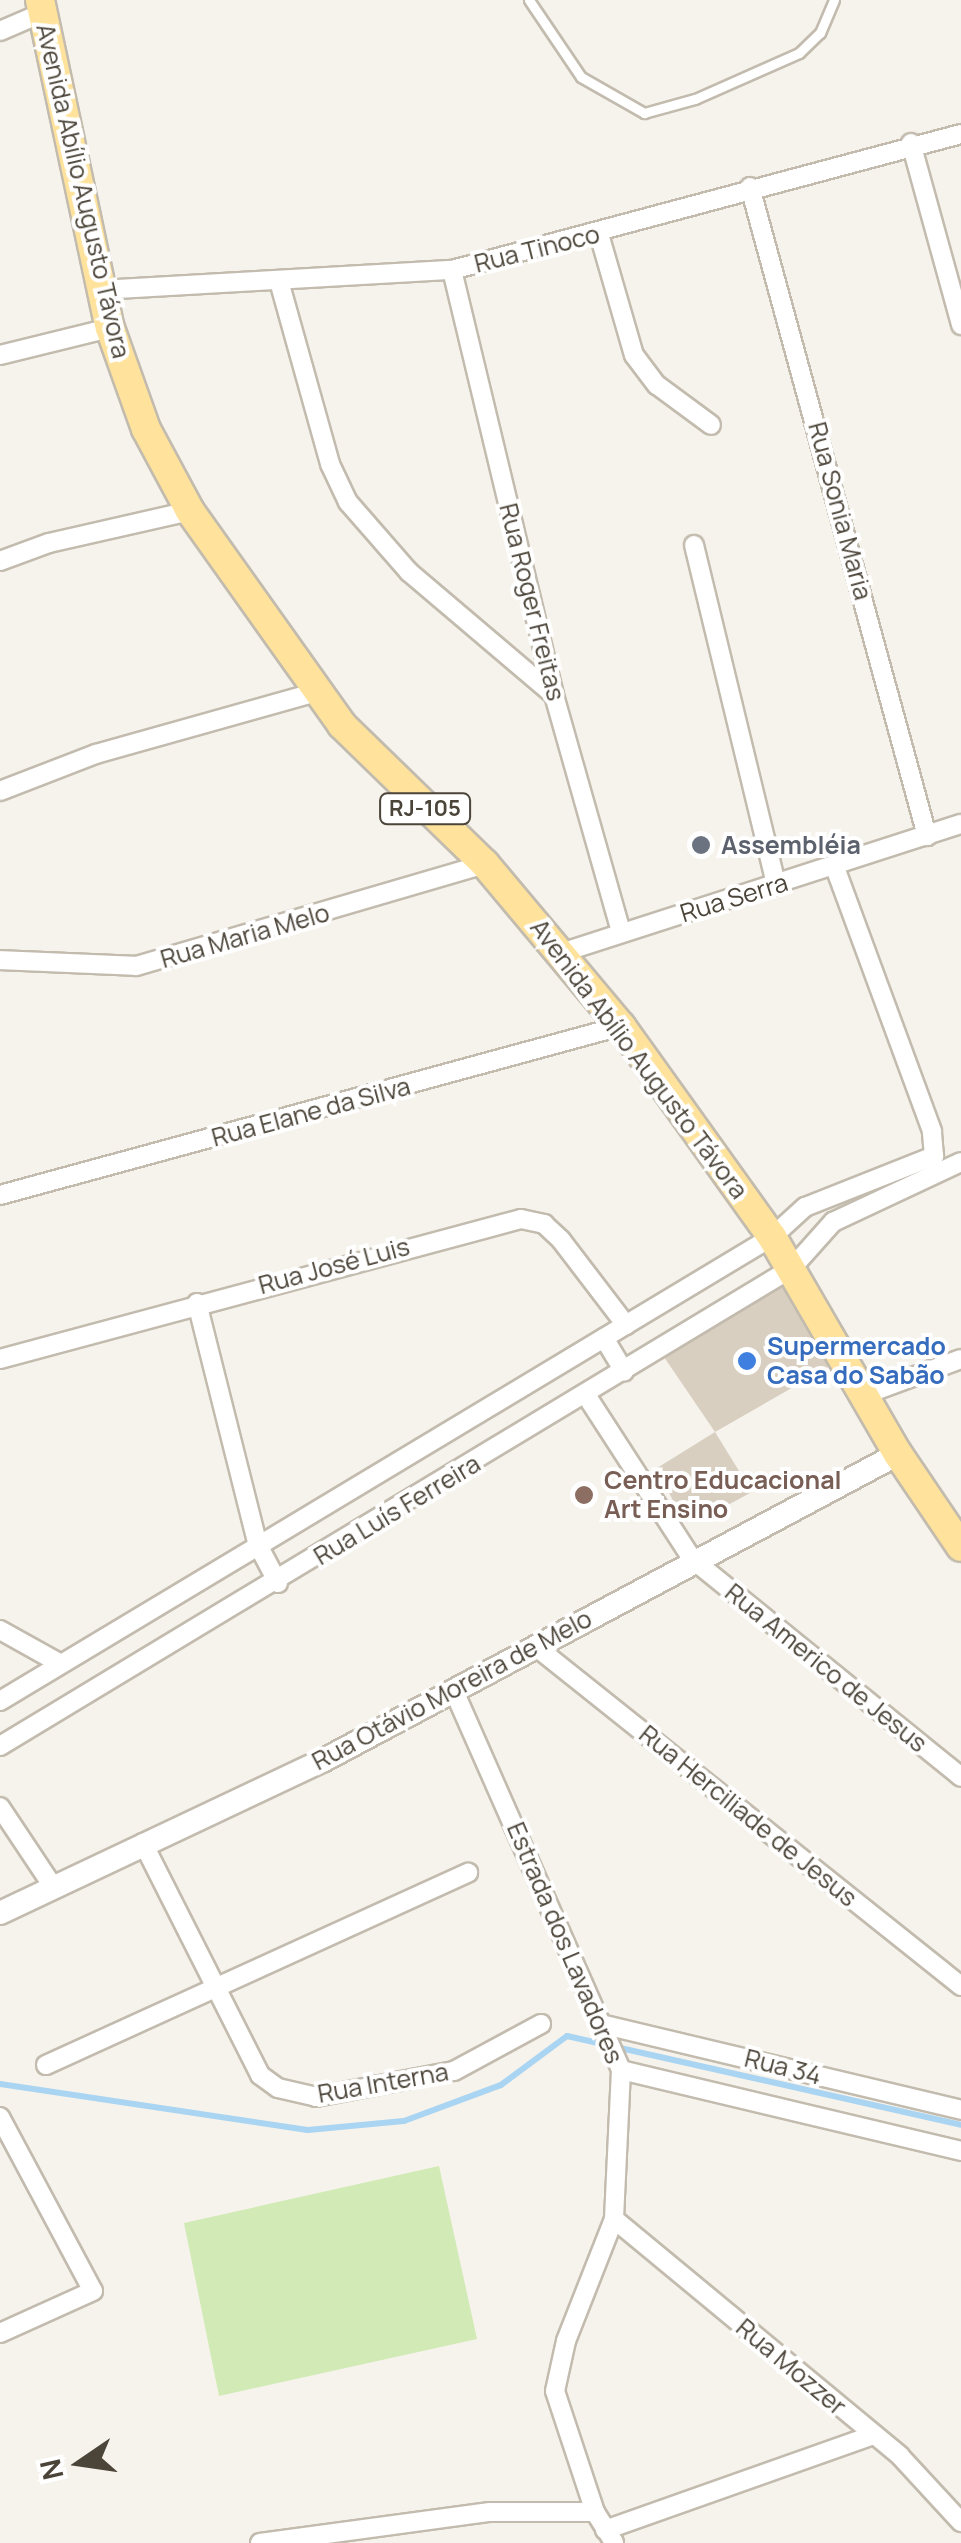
<!DOCTYPE html>
<meta charset="utf-8">
<style>
body{margin:0}
#map{position:relative;width:961px;height:2543px;overflow:hidden;background:#f6f3ec;font-family:Manrope,sans-serif}
div>[style]{position:absolute}
.green>*{inset:0;background:#d2eab5}
.stream>*{height:6px;margin:-3px;padding:0 3px;transform-origin:3px;border-radius:3px;background:#a9d4f2}
.building>*{inset:0;background:#d8cfc1}
.roads{filter:drop-shadow(2px 0 #c2bbae) drop-shadow(-2px 0 #c2bbae) drop-shadow(0 2px #c2bbae) drop-shadow(0 -2px #c2bbae)}
.service>*{height:9px;margin:-4.5px;padding:0 4.5px;transform-origin:4.5px;border-radius:4.5px;background:#fff}
.minor>*{height:18px;margin:-9px;padding:0 9px;transform-origin:9px;border-radius:9px;background:#fff}
.tertiary>*{height:22px;margin:-11px;padding:0 11px;transform-origin:11px;border-radius:11px;background:#fff}
.primary>*{height:28px;margin:-14px;padding:0 14px;transform-origin:14px;border-radius:14px;background:#ffe39c}
.dots>*{width:28px;height:28px;translate:-50% -50%;box-sizing:border-box;border:5px solid #fff;border-radius:50%}
span{translate:-50% -50%;white-space:nowrap;text-align:center;line-height:1.15;-webkit-text-stroke:8px #fff;paint-order:stroke}
.shield-label span{padding:2px 8px;background:#fff;border:2px solid;border-radius:8px;-webkit-text-stroke-width:0}
.shield-label{font-size:22px;color:#4b4439;font-weight:700}
.street-label{font-size:25px;color:#4b4439}
.worship-label{font-size:25px;color:#5b616d;font-weight:700}
.left{translate:0 -50%;text-align:left}
.shop-label{font-size:25px;color:#366cbe;font-weight:700}
.education-label{font-size:25px;color:#785e54;font-weight:700}
.north{position:absolute;left:30px;top:2413px;width:100px;height:100px;-webkit-text-stroke:8px #fff;paint-order:stroke;rotate:257deg;font-size:28px;font-weight:700;line-height:40px;text-align:center;color:#4b4439}
.north::after{content:'';display:block;margin:auto;width:35px;height:45px;background:#4b4439;clip-path:polygon(50% 0,100% 100%,50% 72%,0 100%)}
</style>
<div id="map">
<div class="green">
<i style="clip-path:polygon(439px 2166px,477px 2339px,219px 2396px,184px 2223px)"></i>
</div>
<div class="stream">
<i style="left:0;top:2084px;width:311px;rotate:8.5deg"></i>
<i style="left:308px;top:2130px;width:96px;rotate:-5.4deg"></i>
<i style="left:404px;top:2121px;width:103px;rotate:-20.4deg"></i>
<i style="left:501px;top:2085px;width:82px;rotate:-36.6deg"></i>
<i style="left:567px;top:2036px;width:404px;rotate:12.7deg"></i>
</div>
<div class="building">
<i style="clip-path:polygon(782px 1283px,830px 1366px,715px 1432px,664px 1357px)"></i>
<i style="clip-path:polygon(715px 1432px,752px 1492px,700px 1520px,681px 1517px,657px 1468px)"></i>
</div>
<div class="roads">
<div class="service">
<i style="left:529px;top:0;width:93px;rotate:56deg"></i>
<i style="left:581px;top:77px;width:73px;rotate:29.7deg"></i>
<i style="left:644px;top:113px;width:53px;rotate:-15.4deg"></i>
<i style="left:695px;top:99px;width:114px;rotate:-23.9deg"></i>
<i style="left:799px;top:53px;width:29px;rotate:-44deg"></i>
<i style="left:820px;top:33px;width:36px;rotate:-67deg"></i>
</div>
<div class="minor">
<i style="left:0;top:31px;width:46px;rotate:-23.2deg"></i>
<i style="left:911px;top:143px;width:189px;rotate:74.6deg"></i>
<i style="left:750px;top:187px;width:673px;rotate:74.74deg"></i>
<i style="left:599px;top:234px;width:126px;rotate:73.9deg"></i>
<i style="left:634px;top:355px;width:38px;rotate:53deg"></i>
<i style="left:657px;top:385px;width:67px;rotate:36.5deg"></i>
<i style="left:452px;top:270px;width:437px;rotate:76.5deg"></i>
<i style="left:554px;top:695px;width:246px;rotate:74.2deg"></i>
<i style="left:279px;top:281px;width:190px;rotate:74.4deg"></i>
<i style="left:330px;top:464px;width:42px;rotate:64.7deg"></i>
<i style="left:348px;top:502px;width:93px;rotate:48.9deg"></i>
<i style="left:409px;top:572px;width:189px;rotate:40.3deg"></i>
<i style="left:100px;top:290px;width:353px;rotate:-3.3deg"></i>
<i style="left:452px;top:270px;width:527px;rotate:-14.96deg"></i>
<i style="left:0;top:355px;width:113px;rotate:-13.8deg"></i>
<i style="left:694px;top:545px;width:350px;rotate:76.4deg"></i>
<i style="left:0;top:561px;width:52px;rotate:-20.2deg"></i>
<i style="left:49px;top:543px;width:145px;rotate:-12.8deg"></i>
<i style="left:0;top:791px;width:103px;rotate:-21.1deg"></i>
<i style="left:96px;top:754px;width:229px;rotate:-15.7deg"></i>
<i style="left:564px;top:952px;width:417px;rotate:-17.9deg"></i>
<i style="left:0;top:960px;width:136px;rotate:2.5deg"></i>
<i style="left:136px;top:966px;width:364px;rotate:-16.3deg"></i>
<i style="left:0;top:1195px;width:644px;rotate:-15.22deg"></i>
<i style="left:197px;top:1303px;width:250px;rotate:75.9deg"></i>
<i style="left:258px;top:1545px;width:43px;rotate:62.2deg"></i>
<i style="left:604px;top:1338px;width:39px;rotate:59deg"></i>
<i style="left:0;top:1359px;width:539px;rotate:-15.04deg"></i>
<i style="left:521px;top:1219px;width:24px;rotate:12deg"></i>
<i style="left:544px;top:1224px;width:23px;rotate:43deg"></i>
<i style="left:561px;top:1240px;width:107px;rotate:52.6deg"></i>
<i style="left:586px;top:1395px;width:195px;rotate:57.1deg"></i>
<i style="left:692px;top:1559px;width:346px;rotate:39deg"></i>
<i style="left:864px;top:1395px;width:103px;rotate:-20.4deg"></i>
<i style="left:0;top:1630px;width:68px;rotate:29.2deg"></i>
<i style="left:535px;top:1646px;width:545px;rotate:38.59deg"></i>
<i style="left:454px;top:1691px;width:414px;rotate:66.2deg"></i>
<i style="left:621px;top:2070px;width:149px;rotate:92.7deg"></i>
<i style="left:614px;top:2219px;width:131px;rotate:111.5deg"></i>
<i style="left:566px;top:2341px;width:51px;rotate:102.4deg"></i>
<i style="left:555px;top:2391px;width:127px;rotate:71.7deg"></i>
<i style="left:595px;top:2512px;width:36px;rotate:58deg"></i>
<i style="left:0;top:1701px;width:901px;rotate:-31.01deg"></i>
<i style="left:772px;top:1237px;width:45px;rotate:-42.3deg"></i>
<i style="left:805px;top:1207px;width:139px;rotate:-21.6deg"></i>
<i style="left:934px;top:1156px;width:25px;rotate:-95deg"></i>
<i style="left:932px;top:1131px;width:280px;rotate:-110.2deg"></i>
<i style="left:0;top:1746px;width:925px;rotate:-31.11deg"></i>
<i style="left:792px;top:1268px;width:62px;rotate:-48.3deg"></i>
<i style="left:833px;top:1222px;width:141px;rotate:-25.1deg"></i>
<i style="left:0;top:1807px;width:97px;rotate:56.3deg"></i>
<i style="left:143px;top:1843px;width:260px;rotate:63.2deg"></i>
<i style="left:260px;top:2075px;width:22px;rotate:36deg"></i>
<i style="left:278px;top:2088px;width:39px;rotate:13deg"></i>
<i style="left:316px;top:2097px;width:140px;rotate:-10.7deg"></i>
<i style="left:454px;top:2071px;width:99px;rotate:-28.4deg"></i>
<i style="left:605px;top:2025px;width:366px;rotate:13.4deg"></i>
<i style="left:46px;top:2065px;width:464px;rotate:-24.5deg"></i>
<i style="left:621px;top:2070px;width:350px;rotate:13.4deg"></i>
<i style="left:0;top:2117px;width:197px;rotate:61.9deg"></i>
<i style="left:93px;top:2291px;width:102px;rotate:155.7deg"></i>
<i style="left:614px;top:2219px;width:371px;rotate:39.6deg"></i>
<i style="left:900px;top:2456px;width:90px;rotate:47.3deg"></i>
<i style="left:605px;top:2530px;width:284px;rotate:-19.5deg"></i>
<i style="left:260px;top:2543px;width:232px;rotate:-7.7deg"></i>
<i style="left:490px;top:2512px;width:105px"></i>
</div>
<div class="tertiary">
<i style="left:0;top:1913px;width:358px;rotate:-25.3deg"></i>
<i style="left:324px;top:1760px;width:650px;rotate:-28.06deg"></i>
</div>
<div class="primary">
<i style="left:40px;top:0;width:335px;rotate:78deg"></i>
<i style="left:110px;top:328px;width:107px;rotate:70.4deg"></i>
<i style="left:146px;top:429px;width:93px;rotate:61.8deg"></i>
<i style="left:190px;top:511px;width:262px;rotate:54.6deg"></i>
<i style="left:342px;top:725px;width:199px;rotate:44.2deg"></i>
<i style="left:485px;top:864px;width:212px;rotate:50deg"></i>
<i style="left:621px;top:1026px;width:259px;rotate:54.4deg"></i>
<i style="left:772px;top:1237px;width:251px;rotate:59.9deg"></i>
<i style="left:898px;top:1454px;width:112px;rotate:55.9deg"></i>
</div>
</div>
<div class="dots">
<i style="left:701px;top:845px;background:#6b7280"></i>
<i style="left:747px;top:1361px;background:#3f7fe0"></i>
<i style="left:584px;top:1495px;background:#8d6e63"></i>
</div>
<div class="shield-label">
<span style="left:425px;top:809px">RJ-105</span>
</div>
<div class="street-label">
<span style="left:83px;top:191px;rotate:77deg">Avenida Abílio Augusto Távora</span>
<span style="left:537px;top:249px;rotate:-14deg">Rua Tinoco</span>
<span style="left:840px;top:511px;rotate:75deg">Rua Sonia Maria</span>
<span style="left:532px;top:602px;rotate:76deg">Rua Roger Freitas</span>
<span style="left:734px;top:898px;rotate:-17deg">Rua Serra</span>
<span style="left:245px;top:936px;rotate:-16deg">Rua Maria Melo</span>
<span style="left:639px;top:1059px;rotate:53deg">Avenida Abílio Augusto Távora</span>
<span style="left:311px;top:1112px;rotate:-15deg">Rua Elane da Silva</span>
<span style="left:334px;top:1266px;rotate:-15deg">Rua José Luis</span>
<span style="left:397px;top:1510px;rotate:-31deg">Rua Luís Ferreira</span>
<span style="left:826px;top:1668px;rotate:39deg">Rua Americo de Jesus</span>
<span style="left:452px;top:1690px;rotate:-28deg">Rua Otávio Moreira de Melo</span>
<span style="left:748px;top:1816px;rotate:39deg">Rua Herciliade de Jesus</span>
<span style="left:565px;top:1943px;rotate:67deg">Estrada dos Lavadores</span>
<span style="left:783px;top:2067px;rotate:14deg">Rua 34</span>
<span style="left:383px;top:2083px;rotate:-10deg">Rua Interna</span>
<span style="left:791px;top:2367px;rotate:40deg">Rua Mozzer</span>
</div>
<div class="worship-label">
<span class="left" style="left:721px;top:845px">Assembléia</span>
</div>
<div class="shop-label">
<span class="left" style="left:767px;top:1361px">Supermercado<br>Casa do Sabão</span>
</div>
<div class="education-label">
<span class="left" style="left:604px;top:1495px">Centro Educacional<br>Art Ensino</span>
</div>
<div class="north">N</div>
</div>
